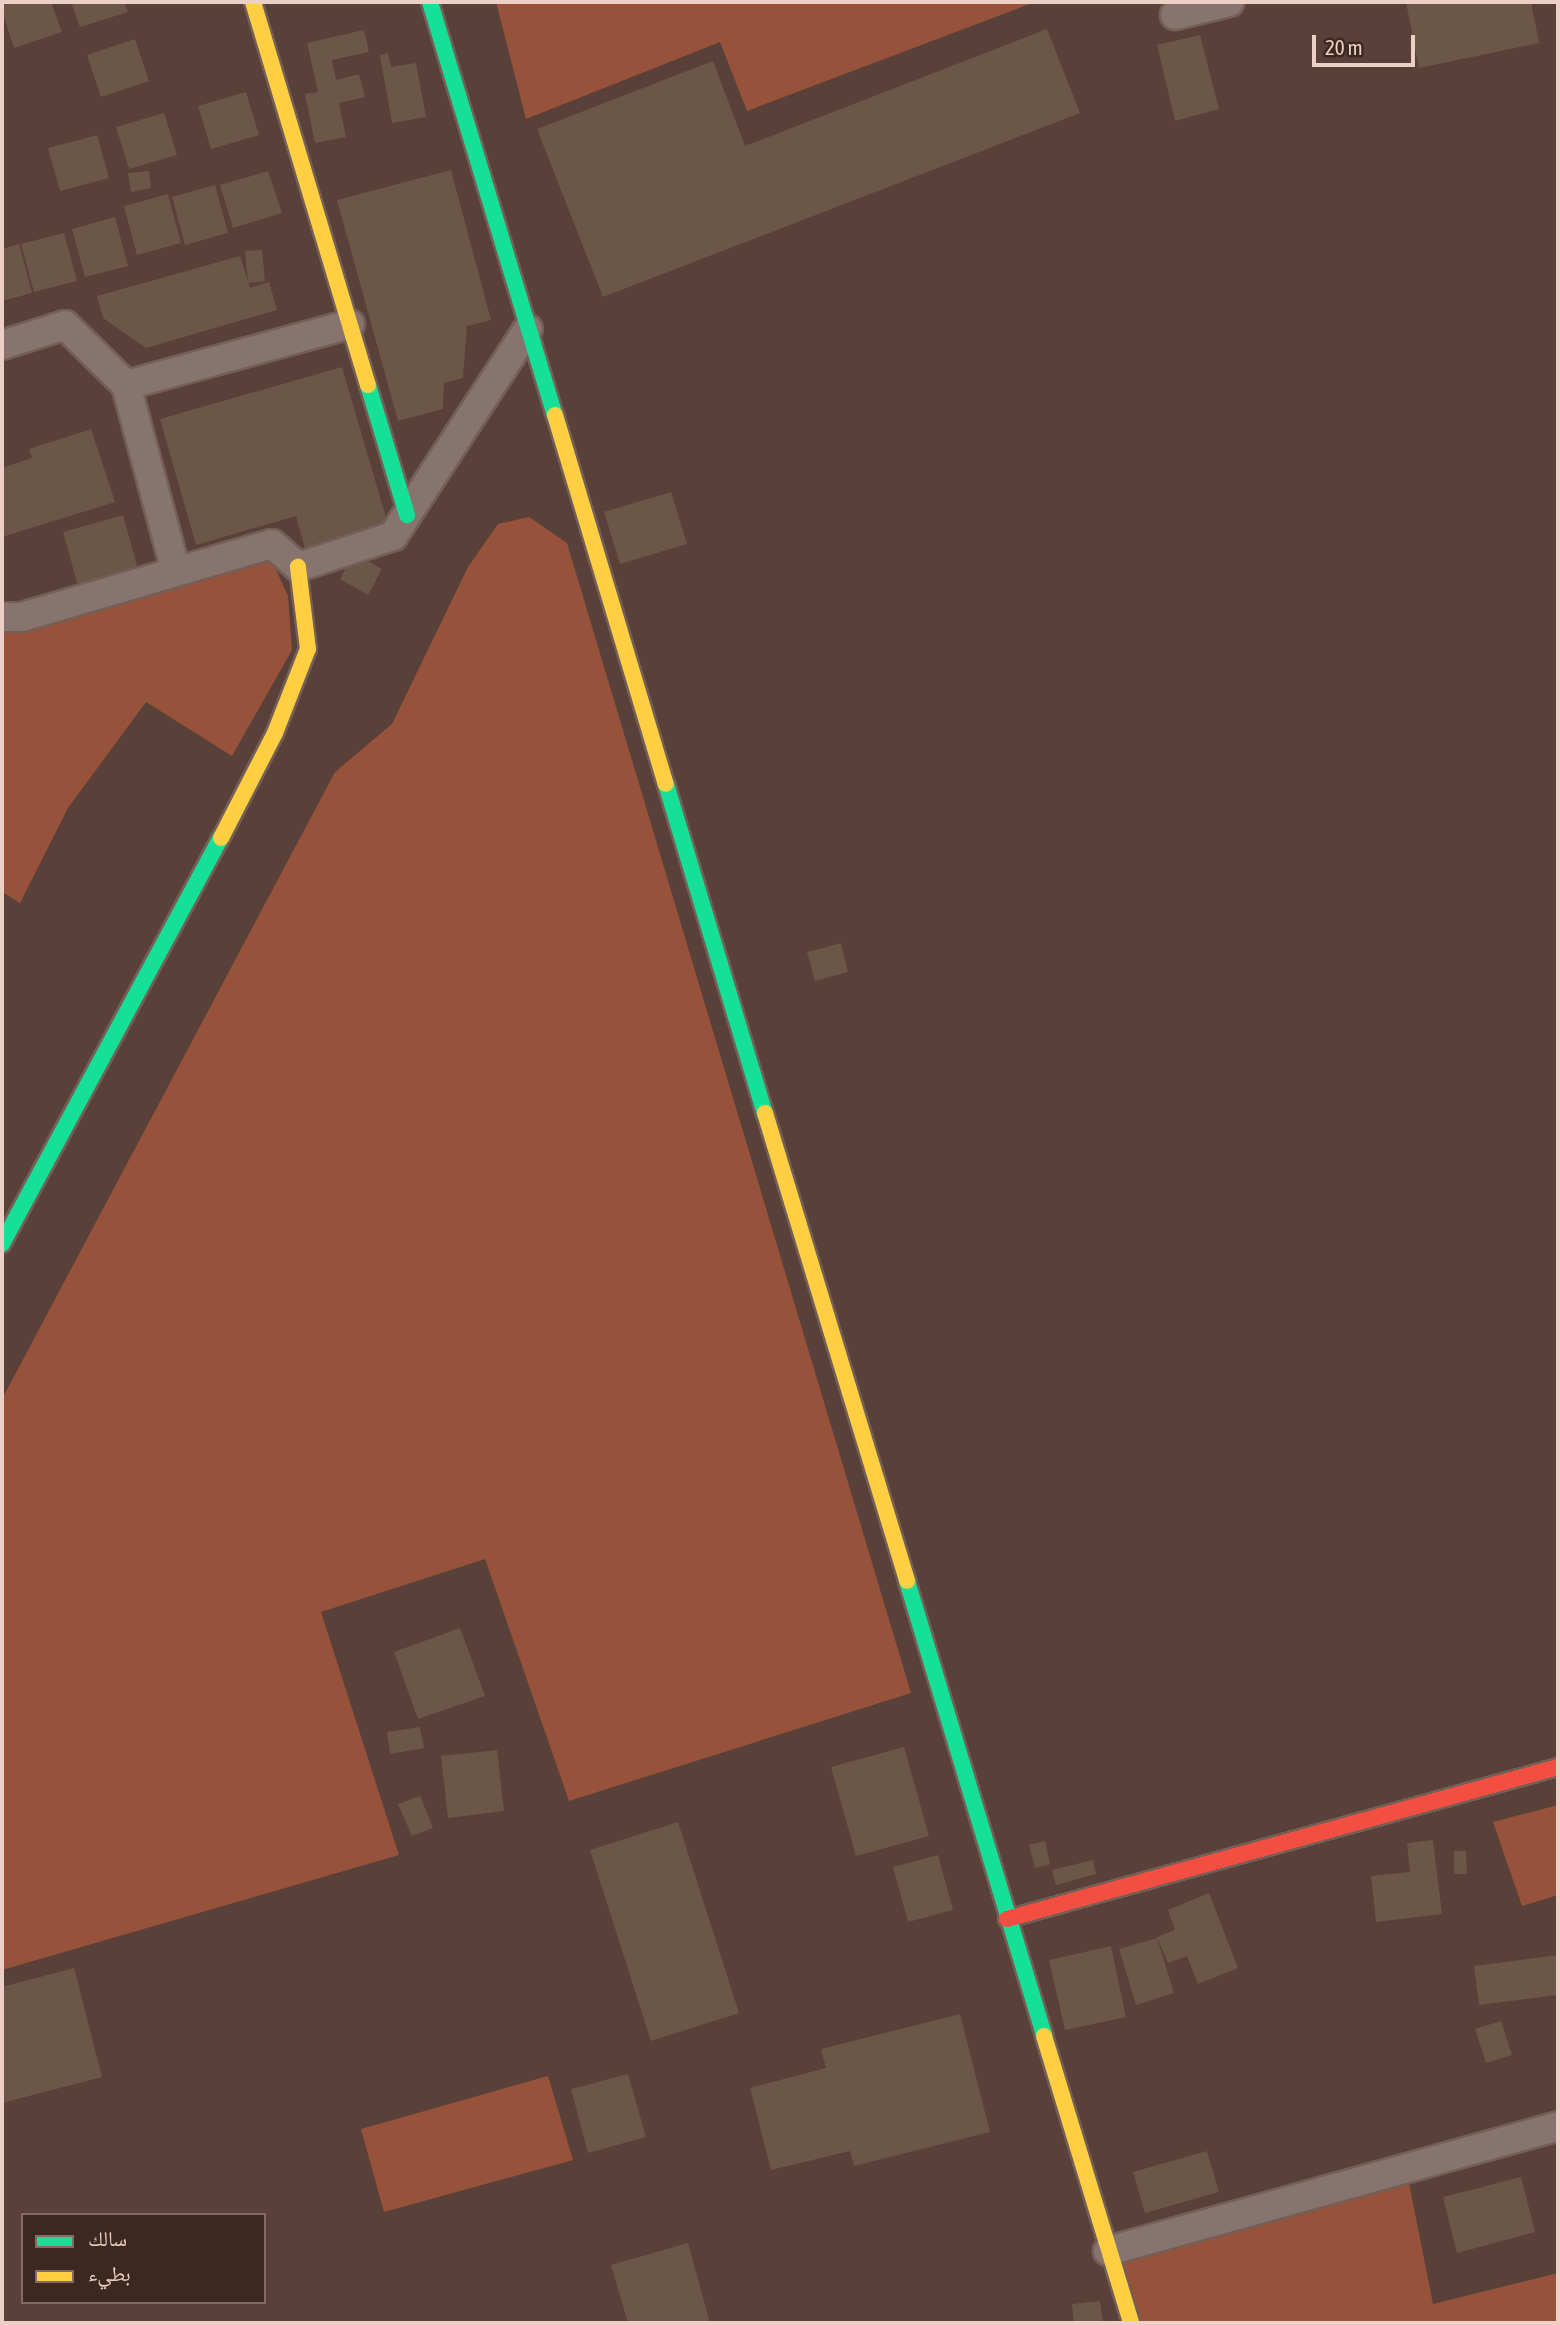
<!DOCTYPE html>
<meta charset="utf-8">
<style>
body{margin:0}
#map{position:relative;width:1560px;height:2325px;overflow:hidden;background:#594038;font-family:"Asap Condensed","Noto Naskh Arabic",sans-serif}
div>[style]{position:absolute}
.green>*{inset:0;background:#96523b}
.building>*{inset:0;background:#6c5648}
.roads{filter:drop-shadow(2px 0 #745f57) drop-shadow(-2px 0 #745f57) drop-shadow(0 2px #745f57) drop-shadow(0 -2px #745f57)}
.street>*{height:28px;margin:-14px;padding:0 14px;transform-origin:14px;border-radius:14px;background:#87746e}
.fast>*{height:16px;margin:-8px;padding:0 8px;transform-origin:8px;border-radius:8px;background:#16e098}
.slow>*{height:16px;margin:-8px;padding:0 8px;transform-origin:8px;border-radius:8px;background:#ffcf43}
.jam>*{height:16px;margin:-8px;padding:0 8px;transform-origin:8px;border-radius:8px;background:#f24e42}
span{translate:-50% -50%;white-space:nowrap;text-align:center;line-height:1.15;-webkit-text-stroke:5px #3d2820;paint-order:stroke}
.frame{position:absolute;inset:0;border:4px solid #ecd0c6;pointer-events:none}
.legend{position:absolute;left:21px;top:2213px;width:245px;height:91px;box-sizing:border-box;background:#3d2820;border:2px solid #836b62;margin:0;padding:9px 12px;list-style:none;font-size:21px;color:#ecd0c6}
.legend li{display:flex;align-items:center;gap:14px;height:35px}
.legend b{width:35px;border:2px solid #836b62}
.scale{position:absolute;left:1312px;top:35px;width:103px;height:32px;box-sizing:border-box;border:4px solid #ecd0c6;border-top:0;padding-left:9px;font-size:21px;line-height:24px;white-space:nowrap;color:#ecd0c6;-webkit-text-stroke:5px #3d2820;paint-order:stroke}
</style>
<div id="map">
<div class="green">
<i style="clip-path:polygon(496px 2px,1035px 2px,747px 111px,720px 42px,526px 119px)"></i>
<i style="clip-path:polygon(529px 517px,567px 543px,911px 1693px,569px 1801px,485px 1559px,321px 1612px,399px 1855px,2px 1970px,2px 1399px,335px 772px,392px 724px,468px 567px,498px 524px)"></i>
<i style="clip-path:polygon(272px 561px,288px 596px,292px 650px,232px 756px,146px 702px,68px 808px,20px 903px,2px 892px,2px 617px,176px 571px)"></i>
<i style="clip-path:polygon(1558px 1805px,1558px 1895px,1522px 1906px,1493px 1822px)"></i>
<i style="clip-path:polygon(548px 2076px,573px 2160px,384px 2212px,361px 2129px)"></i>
<i style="clip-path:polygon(1406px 2168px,1433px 2304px,1558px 2273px,1558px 2323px,1131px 2323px,1108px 2252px)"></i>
</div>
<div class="building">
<i style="clip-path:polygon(10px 2px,51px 2px,62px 32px,14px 48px,2px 11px,2px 5px)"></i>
<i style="clip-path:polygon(71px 2px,124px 2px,128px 12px,80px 27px)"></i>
<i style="clip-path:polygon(1406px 2px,1531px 2px,1539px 43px,1419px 68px)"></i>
<i style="clip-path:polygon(1047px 29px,1080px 113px,603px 297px,537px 129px,713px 61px,745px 146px)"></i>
<i style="clip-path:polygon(364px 30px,369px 52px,332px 60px,336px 80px,359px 74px,365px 97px,339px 103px,346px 137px,315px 143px,305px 94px,318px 92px,307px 43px)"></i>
<i style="clip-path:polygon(1200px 35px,1219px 109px,1175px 121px,1157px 45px)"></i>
<i style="clip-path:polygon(135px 39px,149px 81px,101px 97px,87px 55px)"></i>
<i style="clip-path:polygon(388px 53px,391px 67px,416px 63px,426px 117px,392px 123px,380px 55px)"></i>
<i style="clip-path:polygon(246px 92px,259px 135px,211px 149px,198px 106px)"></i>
<i style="clip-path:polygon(164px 113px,177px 155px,129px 169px,116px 127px)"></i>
<i style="clip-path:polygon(97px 135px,109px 178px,60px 191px,48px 148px)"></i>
<i style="clip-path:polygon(451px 170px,491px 320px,467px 326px,463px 378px,444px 383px,443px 409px,398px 421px,337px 200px)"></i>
<i style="clip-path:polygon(149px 171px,151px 188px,131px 192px,128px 173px)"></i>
<i style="clip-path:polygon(268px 171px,282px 213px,233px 228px,220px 185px)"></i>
<i style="clip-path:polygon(215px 185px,228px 233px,185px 245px,172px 197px)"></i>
<i style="clip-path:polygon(168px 194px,181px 243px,137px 255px,124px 206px)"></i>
<i style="clip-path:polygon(115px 217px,128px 266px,85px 277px,72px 229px)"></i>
<i style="clip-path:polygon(64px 233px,77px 281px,34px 292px,21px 244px)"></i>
<i style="clip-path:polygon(19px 244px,32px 293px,2px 301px,2px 249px)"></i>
<i style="clip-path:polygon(262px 250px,265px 281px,248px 283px,245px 251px)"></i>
<i style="clip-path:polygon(240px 256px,250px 288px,269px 282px,277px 310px,146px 348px,103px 318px,97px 296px)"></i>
<i style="clip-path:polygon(342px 367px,389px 528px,306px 552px,296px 516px,196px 545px,160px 419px)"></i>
<i style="clip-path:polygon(91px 429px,115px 502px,2px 537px,2px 468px,32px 458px,29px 449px)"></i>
<i style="clip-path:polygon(671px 492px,687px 544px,620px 564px,604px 512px)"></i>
<i style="clip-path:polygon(123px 515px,140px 576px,80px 593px,63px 532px)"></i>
<i style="clip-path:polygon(354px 553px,382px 569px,368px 595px,340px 579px)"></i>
<i style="clip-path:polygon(841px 943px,848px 972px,815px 981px,807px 952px)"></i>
<i style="clip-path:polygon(460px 1628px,485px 1696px,418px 1719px,394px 1652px)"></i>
<i style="clip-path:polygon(420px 1727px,424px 1748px,390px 1754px,387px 1732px)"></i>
<i style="clip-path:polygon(904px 1747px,929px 1836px,856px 1856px,831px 1767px)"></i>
<i style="clip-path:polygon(497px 1750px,504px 1811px,448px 1818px,441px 1756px)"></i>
<i style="clip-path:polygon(420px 1796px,433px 1828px,412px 1836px,398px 1804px)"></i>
<i style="clip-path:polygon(678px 1822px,739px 2013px,651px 2041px,590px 1850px)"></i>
<i style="clip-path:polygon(1433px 1840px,1442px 1914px,1376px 1922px,1371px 1876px,1410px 1872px,1407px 1843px)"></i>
<i style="clip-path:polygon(1045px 1841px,1050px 1864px,1035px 1868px,1029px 1845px)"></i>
<i style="clip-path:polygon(1454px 1851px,1466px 1851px,1467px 1874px,1454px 1874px)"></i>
<i style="clip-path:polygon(938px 1855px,953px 1910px,908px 1922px,893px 1867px)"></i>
<i style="clip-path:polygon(1093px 1860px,1096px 1874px,1056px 1885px,1052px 1870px)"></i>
<i style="clip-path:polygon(1209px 1893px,1238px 1968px,1198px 1984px,1187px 1956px,1168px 1963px,1157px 1937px,1175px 1930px,1168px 1910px)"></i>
<i style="clip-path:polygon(1157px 1938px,1174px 1993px,1136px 2005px,1119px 1949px)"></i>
<i style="clip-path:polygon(1111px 1946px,1126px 2017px,1065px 2030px,1049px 1960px)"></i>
<i style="clip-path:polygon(1558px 1955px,1558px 1995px,1479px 2005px,1474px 1966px)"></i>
<i style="clip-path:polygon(74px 1968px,102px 2077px,2px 2103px,2px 1987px)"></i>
<i style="clip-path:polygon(960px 2014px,990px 2132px,854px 2166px,850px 2151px,771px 2170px,750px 2088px,826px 2068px,821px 2049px)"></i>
<i style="clip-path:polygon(1501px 2021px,1512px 2055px,1486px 2063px,1475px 2029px)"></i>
<i style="clip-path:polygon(628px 2074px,646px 2137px,588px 2153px,571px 2089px)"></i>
<i style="clip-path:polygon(1207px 2151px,1219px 2192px,1145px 2213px,1133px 2172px)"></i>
<i style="clip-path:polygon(1521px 2177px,1535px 2232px,1457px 2253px,1443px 2197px)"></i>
<i style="clip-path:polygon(688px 2243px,710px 2323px,628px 2323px,611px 2265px)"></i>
<i style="clip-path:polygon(1100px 2301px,1103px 2323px,1074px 2323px,1072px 2304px)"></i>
</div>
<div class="roads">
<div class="street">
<i style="left:1175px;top:15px;width:56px;rotate:-13.5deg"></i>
<i style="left:2px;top:345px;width:66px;rotate:-17.6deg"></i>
<i style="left:65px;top:325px;width:86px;rotate:44.5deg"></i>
<i style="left:126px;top:385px;width:193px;rotate:75deg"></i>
<i style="left:126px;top:385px;width:232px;rotate:-15.2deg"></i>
<i style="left:2px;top:617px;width:20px"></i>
<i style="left:22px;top:617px;width:260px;rotate:-16.3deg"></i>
<i style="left:272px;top:544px;width:35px;rotate:41deg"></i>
<i style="left:298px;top:567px;width:100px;rotate:-18.1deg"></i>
<i style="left:393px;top:536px;width:247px;rotate:-56.9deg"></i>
<i style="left:1108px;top:2251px;width:467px;rotate:-15.5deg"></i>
</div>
<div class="fast">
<i style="left:430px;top:2px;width:432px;rotate:73.2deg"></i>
<i style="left:368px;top:385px;width:136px;rotate:73.3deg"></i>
<i style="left:666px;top:784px;width:344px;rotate:73.3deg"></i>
<i style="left:2px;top:1244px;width:461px;rotate:-61.7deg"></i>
<i style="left:907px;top:1581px;width:475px;rotate:73.2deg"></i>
</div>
<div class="slow">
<i style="left:253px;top:2px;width:400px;rotate:73.3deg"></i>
<i style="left:555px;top:415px;width:385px;rotate:73.3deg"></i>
<i style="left:221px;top:838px;width:118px;rotate:-62.8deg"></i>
<i style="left:275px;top:733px;width:90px;rotate:-68.6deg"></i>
<i style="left:308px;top:649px;width:83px;rotate:-97deg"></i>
<i style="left:765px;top:1113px;width:489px;rotate:73.1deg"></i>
<i style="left:1044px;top:2036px;width:300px;rotate:73.1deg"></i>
</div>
<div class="jam">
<i style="left:1007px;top:1919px;width:572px;rotate:-15.42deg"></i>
</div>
</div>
<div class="frame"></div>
<ul class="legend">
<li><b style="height:9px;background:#16e098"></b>سالك</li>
<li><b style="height:9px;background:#ffcf43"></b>بطيء</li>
</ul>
<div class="scale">20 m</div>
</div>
